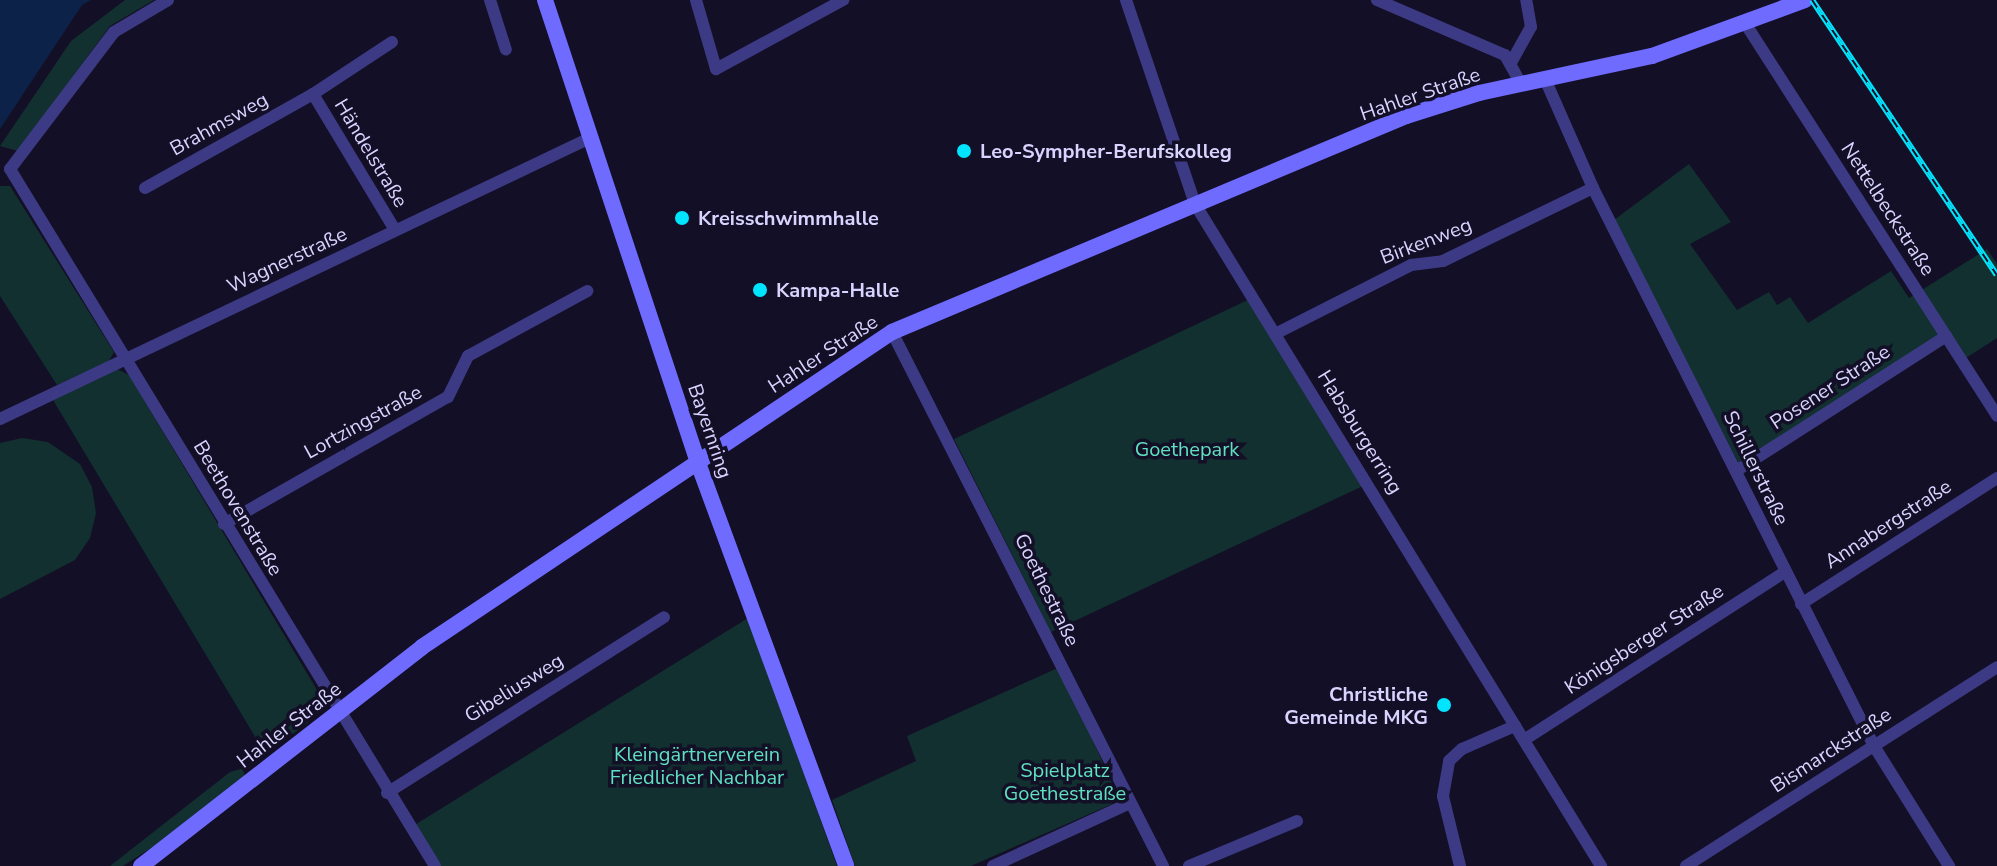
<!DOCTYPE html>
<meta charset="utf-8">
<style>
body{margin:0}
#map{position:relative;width:1997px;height:866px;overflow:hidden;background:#130f26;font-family:"Nunito Sans",sans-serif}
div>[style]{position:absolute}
.green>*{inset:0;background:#12302f}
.water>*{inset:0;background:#0c2248}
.street>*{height:12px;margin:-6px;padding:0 6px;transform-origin:6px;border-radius:6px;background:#3d3a85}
.secondary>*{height:16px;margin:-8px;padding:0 8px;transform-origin:8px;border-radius:8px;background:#6f6bff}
.rail>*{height:6px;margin-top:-3px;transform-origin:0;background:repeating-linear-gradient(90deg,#130f26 0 9px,#00e5ff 0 18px);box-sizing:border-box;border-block:2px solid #00e5ff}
.dots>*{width:22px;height:22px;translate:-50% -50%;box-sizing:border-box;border:4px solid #130f26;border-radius:50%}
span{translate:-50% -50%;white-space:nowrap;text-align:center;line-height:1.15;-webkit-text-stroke:7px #130f26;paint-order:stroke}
.street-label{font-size:20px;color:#d9d4ff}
.poi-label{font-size:20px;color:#d9d4ff;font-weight:700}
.left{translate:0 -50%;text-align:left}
.right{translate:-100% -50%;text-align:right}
.park-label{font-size:20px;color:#5fe0c0}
</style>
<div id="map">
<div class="green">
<i style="clip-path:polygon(125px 0,154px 0,110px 26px,18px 151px,0 146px,71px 41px)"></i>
<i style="clip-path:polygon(1689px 164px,1731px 222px,1690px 244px,1737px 310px,1769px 292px,1777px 305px,1790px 297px,1808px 323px,1891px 271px,1909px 298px,1987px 249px,1997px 264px,1997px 338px,1966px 358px,1948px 332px,1739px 464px,1614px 220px)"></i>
<i style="clip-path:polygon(0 186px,10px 186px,114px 352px,109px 361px,57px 385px,0 296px)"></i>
<i style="clip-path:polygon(1254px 297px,1363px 486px,1051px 632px,954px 439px)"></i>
<i style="clip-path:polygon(115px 368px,129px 375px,323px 700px,317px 715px,266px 755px,53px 400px)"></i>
<i style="clip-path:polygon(22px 438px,48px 442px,80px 464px,92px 487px,96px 513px,90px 538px,75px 560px,0 599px,0 443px)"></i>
<i style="clip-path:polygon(748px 618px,837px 866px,440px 866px,413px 826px)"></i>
<i style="clip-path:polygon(1060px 667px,1116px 792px,1112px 804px,971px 866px,855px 866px,832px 800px,916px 761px,907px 736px)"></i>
<i style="clip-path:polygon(244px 768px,244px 776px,154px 846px,123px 866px,110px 866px,230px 772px)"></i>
</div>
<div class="water">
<i style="clip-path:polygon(0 0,91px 0,82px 5px,0 129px)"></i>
</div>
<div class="street">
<i style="left:168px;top:0;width:63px;rotate:149.3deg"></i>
<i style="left:114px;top:32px;width:172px;rotate:127.2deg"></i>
<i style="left:10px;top:169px;width:816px;rotate:58.63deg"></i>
<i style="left:490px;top:0;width:52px;rotate:72.3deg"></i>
<i style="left:696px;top:0;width:72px;rotate:73.8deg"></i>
<i style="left:716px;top:69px;width:145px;rotate:-28.5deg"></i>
<i style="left:1126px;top:0;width:215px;rotate:71.3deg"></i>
<i style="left:1195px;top:204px;width:777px;rotate:58.48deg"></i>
<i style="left:1377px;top:0;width:139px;rotate:23.3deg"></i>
<i style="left:1505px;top:55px;width:33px;rotate:61deg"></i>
<i style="left:1745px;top:23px;width:467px;rotate:57.3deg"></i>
<i style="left:392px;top:42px;width:95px;rotate:146.6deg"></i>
<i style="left:313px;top:94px;width:159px;rotate:58.9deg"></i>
<i style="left:1512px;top:61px;width:39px;rotate:-61deg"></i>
<i style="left:1531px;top:27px;width:27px;rotate:-100deg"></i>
<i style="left:1545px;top:79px;width:119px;rotate:66.2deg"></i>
<i style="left:1593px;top:188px;width:625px;rotate:63.27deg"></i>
<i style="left:1874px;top:746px;width:142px;rotate:58deg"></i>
<i style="left:145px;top:188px;width:193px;rotate:-29.2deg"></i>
<i style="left:892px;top:332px;width:599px;rotate:63.09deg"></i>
<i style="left:1275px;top:334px;width:153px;rotate:-26.9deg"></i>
<i style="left:1411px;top:265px;width:32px;rotate:-7deg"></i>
<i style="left:1443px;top:261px;width:167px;rotate:-26deg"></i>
<i style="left:0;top:419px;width:656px;rotate:-25.47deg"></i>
<i style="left:1736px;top:471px;width:250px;rotate:-32.7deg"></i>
<i style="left:224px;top:524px;width:257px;rotate:-29.6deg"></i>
<i style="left:448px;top:397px;width:46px;rotate:-64deg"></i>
<i style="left:468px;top:356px;width:136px;rotate:-28.6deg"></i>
<i style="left:1801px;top:604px;width:233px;rotate:-32.7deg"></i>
<i style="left:1524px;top:740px;width:310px;rotate:-32.8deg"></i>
<i style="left:387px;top:793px;width:328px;rotate:-32.4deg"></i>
<i style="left:993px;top:866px;width:149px;rotate:-24.7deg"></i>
<i style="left:1189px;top:866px;width:117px;rotate:-22.6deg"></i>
<i style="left:1460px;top:866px;width:72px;rotate:-103.7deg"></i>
<i style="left:1443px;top:796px;width:36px;rotate:-80deg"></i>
<i style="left:1449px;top:761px;width:18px;rotate:-43deg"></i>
<i style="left:1462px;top:749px;width:58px;rotate:-23.5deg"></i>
<i style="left:1686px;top:866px;width:369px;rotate:-32.6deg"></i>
</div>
<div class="secondary">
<i style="left:545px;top:0;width:488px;rotate:71.7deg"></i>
<i style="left:698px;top:463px;width:429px;rotate:69.8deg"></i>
<i style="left:141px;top:866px;width:356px;rotate:-37.9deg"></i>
<i style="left:422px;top:647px;width:566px;rotate:-33.83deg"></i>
<i style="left:892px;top:332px;width:558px;rotate:-22.79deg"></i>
<i style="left:1406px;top:116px;width:77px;rotate:-17.5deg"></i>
<i style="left:1479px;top:93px;width:177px;rotate:-12.1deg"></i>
<i style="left:1652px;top:56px;width:163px;rotate:-20.1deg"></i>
</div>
<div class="rail">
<i style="left:1812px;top:0;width:331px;rotate:56.1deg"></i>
</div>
<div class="dots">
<i style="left:964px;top:151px;background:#00e5ff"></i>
<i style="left:682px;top:218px;background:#00e5ff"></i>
<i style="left:760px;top:290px;background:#00e5ff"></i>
<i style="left:1444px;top:705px;background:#00e5ff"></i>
</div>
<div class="street-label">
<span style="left:1420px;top:94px;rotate:-19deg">Hahler Straße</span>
<span style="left:219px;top:124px;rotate:-29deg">Brahmsweg</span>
<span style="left:371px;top:153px;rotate:59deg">Händelstraße</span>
<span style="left:1888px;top:209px;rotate:57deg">Nettelbeckstraße</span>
<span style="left:1426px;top:241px;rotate:-21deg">Birkenweg</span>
<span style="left:287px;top:260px;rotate:-25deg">Wagnerstraße</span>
<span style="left:823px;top:354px;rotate:-33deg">Hahler Straße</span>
<span style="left:1830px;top:387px;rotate:-33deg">Posener Straße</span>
<span style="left:363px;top:422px;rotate:-29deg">Lortzingstraße</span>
<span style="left:710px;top:431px;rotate:71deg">Bayernring</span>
<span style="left:1360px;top:432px;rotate:58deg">Habsburgerring</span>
<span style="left:1756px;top:468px;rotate:64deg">Schillerstraße</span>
<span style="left:238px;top:508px;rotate:59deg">Beethovenstraße</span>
<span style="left:1888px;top:524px;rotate:-33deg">Annabergstraße</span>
<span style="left:1047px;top:590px;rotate:64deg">Goethestraße</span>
<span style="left:1644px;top:639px;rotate:-33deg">Königsberger Straße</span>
<span style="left:514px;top:688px;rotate:-32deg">Gibeliusweg</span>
<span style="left:289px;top:725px;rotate:-38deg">Hahler Straße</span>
<span style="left:1831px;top:750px;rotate:-33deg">Bismarckstraße</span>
</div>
<div class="poi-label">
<span class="left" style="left:980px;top:151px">Leo-Sympher-Berufskolleg</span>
<span class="left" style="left:698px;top:218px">Kreisschwimmhalle</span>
<span class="left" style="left:776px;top:290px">Kampa-Halle</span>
<span class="right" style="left:1428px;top:706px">Christliche<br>Gemeinde MKG</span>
</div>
<div class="park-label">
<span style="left:1187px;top:449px">Goethepark</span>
<span style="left:697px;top:766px">Kleingärtnerverein<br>Friedlicher Nachbar</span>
<span style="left:1065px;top:782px">Spielplatz<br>Goethestraße</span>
</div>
</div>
